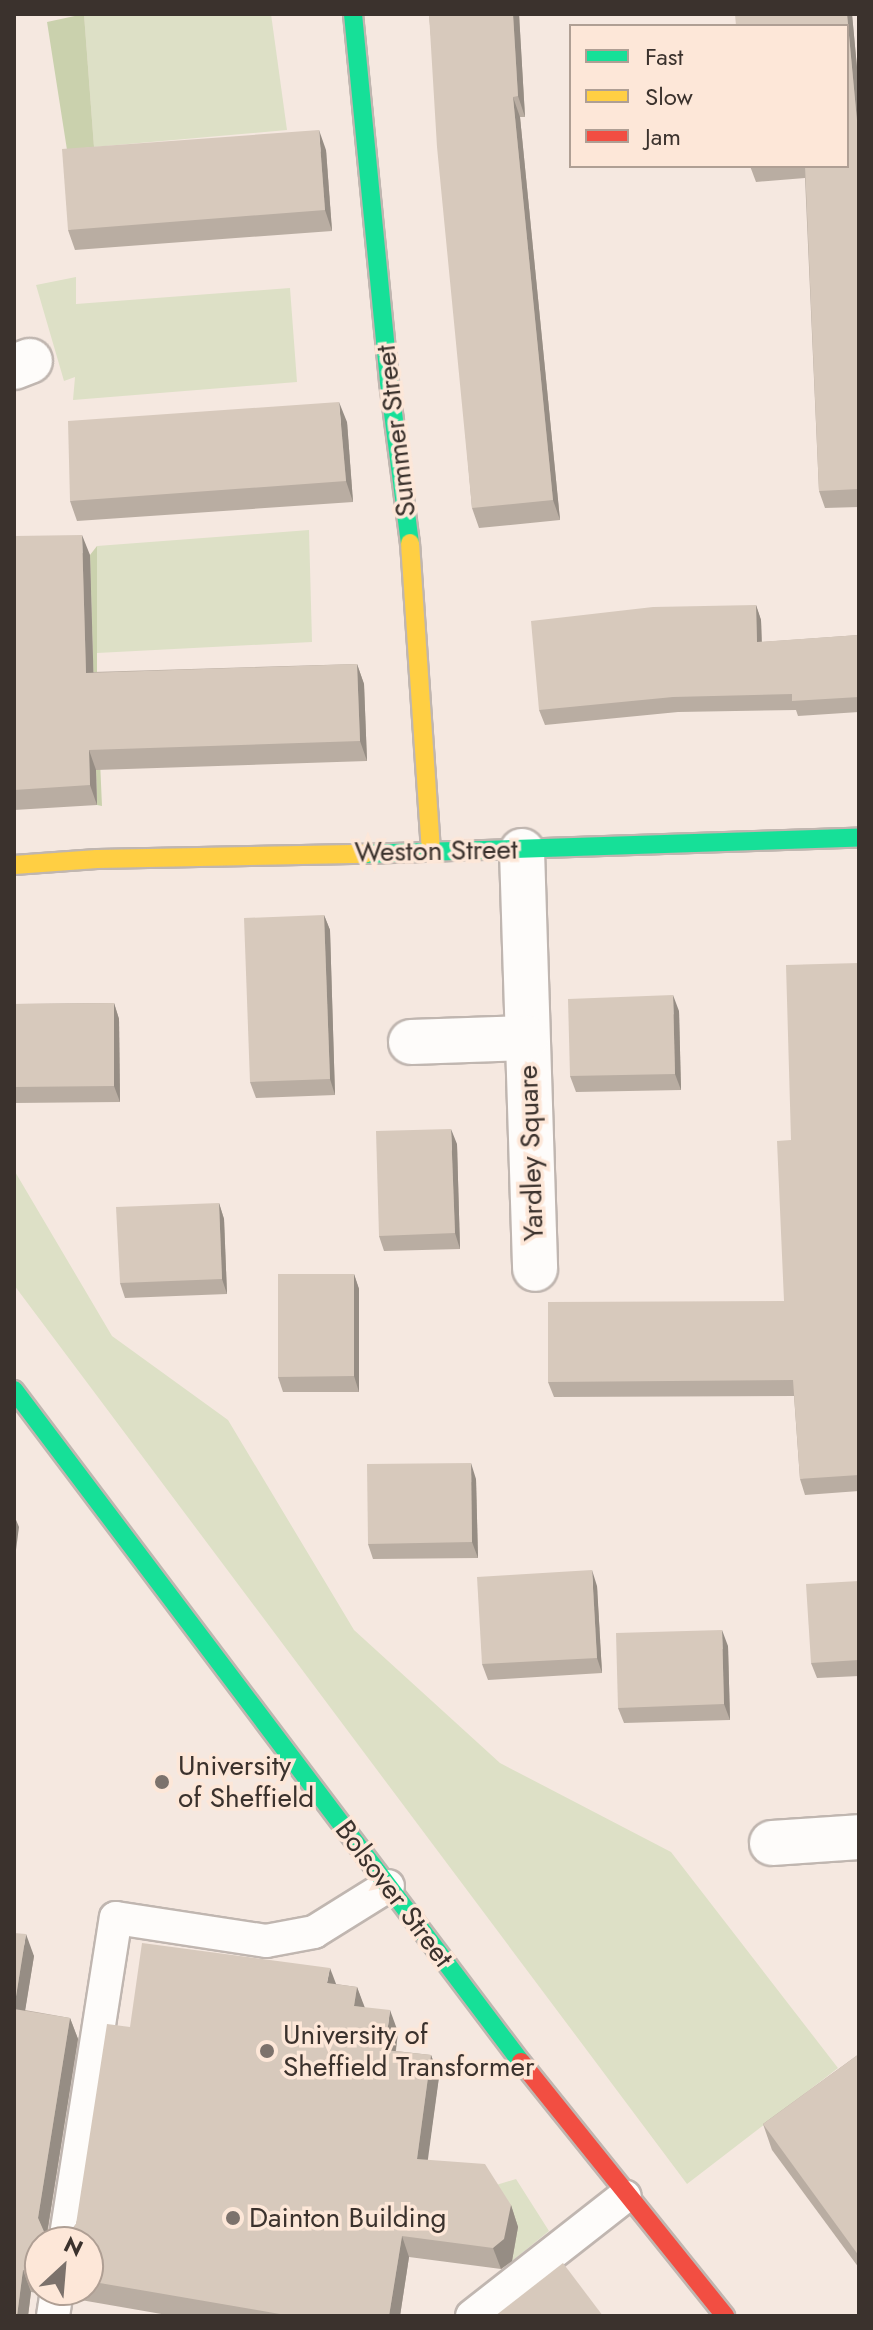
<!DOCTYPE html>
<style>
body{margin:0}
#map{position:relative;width:873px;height:2330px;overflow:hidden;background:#f5e8e0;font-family:Jost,sans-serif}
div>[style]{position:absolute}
.green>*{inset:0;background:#dde0c6}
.forest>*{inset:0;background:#cad1ad}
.roads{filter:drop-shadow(2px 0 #c0b6b0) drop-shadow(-2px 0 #c0b6b0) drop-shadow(0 2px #c0b6b0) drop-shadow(0 -2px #c0b6b0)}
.lane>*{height:32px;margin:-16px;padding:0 16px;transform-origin:16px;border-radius:16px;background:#fefcfa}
.street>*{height:44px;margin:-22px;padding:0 22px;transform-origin:22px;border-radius:22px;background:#fefcfa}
.fast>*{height:18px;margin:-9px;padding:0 9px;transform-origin:9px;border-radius:9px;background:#16e098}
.slow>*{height:18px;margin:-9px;padding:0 9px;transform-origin:9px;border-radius:9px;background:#ffcf43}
.jam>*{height:18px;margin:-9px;padding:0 9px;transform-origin:9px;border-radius:9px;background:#f24e42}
.wall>*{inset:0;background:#b9ada2}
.shaded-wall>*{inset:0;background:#968d84}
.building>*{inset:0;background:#d7c9bc}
.dots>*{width:22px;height:22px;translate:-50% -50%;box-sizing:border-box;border:4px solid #fde7d8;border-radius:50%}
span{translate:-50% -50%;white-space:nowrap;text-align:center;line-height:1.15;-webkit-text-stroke:7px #fde7d8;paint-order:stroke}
.street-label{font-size:28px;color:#3b322d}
.poi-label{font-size:28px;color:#3b322d}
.left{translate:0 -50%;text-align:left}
.frame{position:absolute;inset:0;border:16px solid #3b322d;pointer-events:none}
.legend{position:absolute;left:569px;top:24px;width:280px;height:144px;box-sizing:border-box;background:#fde7d8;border:2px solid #af9f94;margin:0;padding:10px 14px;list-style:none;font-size:24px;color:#3b322d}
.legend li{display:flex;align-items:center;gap:16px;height:40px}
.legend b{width:40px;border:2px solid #af9f94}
.north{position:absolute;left:24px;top:2226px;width:80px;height:80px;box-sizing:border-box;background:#fde7d8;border:2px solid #af9f94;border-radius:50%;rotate:26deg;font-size:22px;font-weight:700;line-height:32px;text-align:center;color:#3b322d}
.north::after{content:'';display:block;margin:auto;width:28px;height:36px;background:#7c726c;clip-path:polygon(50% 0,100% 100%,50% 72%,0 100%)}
</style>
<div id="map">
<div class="green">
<i style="clip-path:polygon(84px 14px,271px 14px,287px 130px,94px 147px)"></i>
<i style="clip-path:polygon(76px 277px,76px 304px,290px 288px,297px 382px,73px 400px,75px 377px,64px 381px,36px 285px)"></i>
<i style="clip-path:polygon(309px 530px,312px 642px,97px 653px,97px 546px)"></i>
<i style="clip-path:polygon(14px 1170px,112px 1336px,228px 1420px,354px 1630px,500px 1763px,671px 1852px,838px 2068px,687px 2184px,14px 1285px)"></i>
<i style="clip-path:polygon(516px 2179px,549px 2231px,511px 2262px,518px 2227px,493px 2186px)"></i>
</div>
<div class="forest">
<i style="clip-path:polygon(84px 14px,94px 147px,67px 150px,47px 22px)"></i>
<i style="clip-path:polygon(97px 546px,97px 692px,102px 806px,97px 805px,90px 555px)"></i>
</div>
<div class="roads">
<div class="lane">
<i style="left:65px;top:2242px;width:328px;rotate:-81.1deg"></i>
<i style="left:116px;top:1918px;width:152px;rotate:8.7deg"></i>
<i style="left:266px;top:1941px;width:49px;rotate:-10.6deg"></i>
<i style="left:314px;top:1932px;width:87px;rotate:-31.9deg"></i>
<i style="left:53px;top:2316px;width:26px;rotate:-81deg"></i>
<i style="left:472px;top:2316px;width:194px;rotate:-38.1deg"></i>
</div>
<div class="street">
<i style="left:14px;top:367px;width:17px;rotate:-21deg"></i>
<i style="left:522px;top:851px;width:418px;rotate:88.2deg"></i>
<i style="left:411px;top:1042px;width:115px;rotate:-2deg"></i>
<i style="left:772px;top:1843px;width:87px;rotate:-3.9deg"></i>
</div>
<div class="fast">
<i style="left:353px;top:14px;width:370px;rotate:84.4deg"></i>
<i style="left:389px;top:382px;width:162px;rotate:82.6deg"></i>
<i style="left:365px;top:854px;width:494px;rotate:-1.9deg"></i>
<i style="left:14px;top:1390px;width:842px;rotate:52.97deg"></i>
</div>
<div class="slow">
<i style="left:410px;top:543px;width:308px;rotate:86.1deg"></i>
<i style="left:14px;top:865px;width:83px;rotate:-4.1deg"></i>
<i style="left:97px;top:859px;width:268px;rotate:-1.1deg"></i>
</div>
<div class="jam">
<i style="left:521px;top:2062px;width:326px;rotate:51.2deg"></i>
</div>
</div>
<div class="wall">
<i style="clip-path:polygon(429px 14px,519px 14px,525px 117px,520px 117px,560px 520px,479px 528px,472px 508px)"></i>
<i style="clip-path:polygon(735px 14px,852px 14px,859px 89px,859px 507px,825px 508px,819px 491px,805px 178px,756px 182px,750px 166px,847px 166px)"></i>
<i style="clip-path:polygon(326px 150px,332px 231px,75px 250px,68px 230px)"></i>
<i style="clip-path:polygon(347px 422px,353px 502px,77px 521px,70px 501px)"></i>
<i style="clip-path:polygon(14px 536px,90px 555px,93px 672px,357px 664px,364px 684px,367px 761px,96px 770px,97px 805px,14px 810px)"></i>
<i style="clip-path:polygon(756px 605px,761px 620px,762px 642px,859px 635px,859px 712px,798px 716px,796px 710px,678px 712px,545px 725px,539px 710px)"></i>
<i style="clip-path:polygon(324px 915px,330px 930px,335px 1095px,256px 1098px,250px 1082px)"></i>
<i style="clip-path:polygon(859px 963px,859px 1491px,805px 1495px,800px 1479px,794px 1396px,554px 1397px,548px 1382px,784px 1301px,791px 1140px)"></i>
<i style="clip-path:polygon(114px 1003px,119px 1019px,120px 1102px,14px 1103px,14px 1004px)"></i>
<i style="clip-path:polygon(679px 1011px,681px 1090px,576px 1092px,570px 1076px)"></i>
<i style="clip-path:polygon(457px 1144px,460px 1249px,384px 1251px,379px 1236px)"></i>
<i style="clip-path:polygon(219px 1203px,224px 1219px,227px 1294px,125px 1298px,120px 1283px)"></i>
<i style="clip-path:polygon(354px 1274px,359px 1289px,359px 1392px,283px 1392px,278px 1377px)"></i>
<i style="clip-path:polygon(476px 1479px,478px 1558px,373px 1559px,368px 1544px)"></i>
<i style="clip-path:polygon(859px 1581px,859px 1676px,817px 1678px,811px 1663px)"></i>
<i style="clip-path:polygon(597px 1586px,602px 1673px,488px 1680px,482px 1664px)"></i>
<i style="clip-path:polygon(728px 1646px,730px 1720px,624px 1723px,618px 1708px)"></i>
<i style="clip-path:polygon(14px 1933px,34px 1956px,25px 2010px,70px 2018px,78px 2039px,47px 2236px,65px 2238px,76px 2224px,130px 2027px,336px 1984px,357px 1987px,364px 2007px,398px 2032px,396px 2051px,431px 2055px,439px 2077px,427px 2160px,511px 2205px,518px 2227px,512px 2261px,501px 2269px,409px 2257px,400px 2316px,173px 2316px,75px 2299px,71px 2290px,88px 2290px,88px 2242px,40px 2242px,40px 2285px,37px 2293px,31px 2292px,28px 2316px,14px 2316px)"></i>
<i style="clip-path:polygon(859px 2054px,859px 2268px,772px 2150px,763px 2124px)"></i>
</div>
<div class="shaded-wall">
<i style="clip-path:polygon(513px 14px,519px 14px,525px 117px,518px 96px)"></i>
<i style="clip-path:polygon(847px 14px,852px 14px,859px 89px,859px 142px)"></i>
<i style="clip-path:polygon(513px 97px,520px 117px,560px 520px,553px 500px)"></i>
<i style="clip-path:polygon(319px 130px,326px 150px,332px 231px,325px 210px)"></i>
<i style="clip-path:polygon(339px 402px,347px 422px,353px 502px,346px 481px)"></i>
<i style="clip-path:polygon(82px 535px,90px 555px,94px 692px,86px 673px)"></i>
<i style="clip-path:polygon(756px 605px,761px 620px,762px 658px,757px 642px)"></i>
<i style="clip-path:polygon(357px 664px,364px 684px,367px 761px,360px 741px)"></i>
<i style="clip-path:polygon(89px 750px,96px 770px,97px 805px,90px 785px)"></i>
<i style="clip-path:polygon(324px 915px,330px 930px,335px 1095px,330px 1079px)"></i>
<i style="clip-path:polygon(673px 995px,679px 1011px,681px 1090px,675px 1074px)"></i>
<i style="clip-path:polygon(114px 1003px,119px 1019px,120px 1102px,114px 1086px)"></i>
<i style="clip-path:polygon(451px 1129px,457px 1144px,460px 1249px,455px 1233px)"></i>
<i style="clip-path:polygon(219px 1203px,224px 1219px,227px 1294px,222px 1279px)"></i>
<i style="clip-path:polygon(354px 1274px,359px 1289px,359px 1392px,354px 1376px)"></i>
<i style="clip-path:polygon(471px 1463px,476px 1479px,478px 1558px,472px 1542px)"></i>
<i style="clip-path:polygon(14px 1515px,19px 1527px,14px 1565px)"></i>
<i style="clip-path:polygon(592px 1570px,597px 1586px,602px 1673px,597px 1658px)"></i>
<i style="clip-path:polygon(722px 1630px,728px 1646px,730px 1720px,724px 1704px)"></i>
<i style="clip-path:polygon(26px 1934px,34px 1956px,22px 2030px,14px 2009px)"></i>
<i style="clip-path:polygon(330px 1968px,338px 1989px,327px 1983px)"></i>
<i style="clip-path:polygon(357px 1987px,365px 2008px,354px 2006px)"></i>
<i style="clip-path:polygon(390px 2010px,398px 2032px,393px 2071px,385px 2050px)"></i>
<i style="clip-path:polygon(70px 2018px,78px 2039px,46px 2239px,38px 2218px)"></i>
<i style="clip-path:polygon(431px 2055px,439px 2077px,425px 2181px,417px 2159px)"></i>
<i style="clip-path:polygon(511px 2205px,518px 2227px,512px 2261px,501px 2269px,493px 2248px)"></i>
<i style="clip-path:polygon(402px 2236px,409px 2257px,400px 2316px,389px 2316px)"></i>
<i style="clip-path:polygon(35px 2256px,40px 2270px,40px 2285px,37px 2293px,30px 2271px)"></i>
<i style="clip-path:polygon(23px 2270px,31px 2292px,28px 2316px,17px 2316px)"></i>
</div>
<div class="building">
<i style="clip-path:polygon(429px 14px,513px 14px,518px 96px,513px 97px,553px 500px,472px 508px,437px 147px)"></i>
<i style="clip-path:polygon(735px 14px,847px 14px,859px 142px,859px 489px,819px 491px,805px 166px,847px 166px,847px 26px,736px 26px)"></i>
<i style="clip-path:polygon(319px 130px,325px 210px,68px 230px,62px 149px)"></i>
<i style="clip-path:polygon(339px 402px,346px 481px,70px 501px,68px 421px)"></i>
<i style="clip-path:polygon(82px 535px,86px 673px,357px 664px,360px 741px,89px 750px,90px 785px,14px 790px,14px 536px)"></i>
<i style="clip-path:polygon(756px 605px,757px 642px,859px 635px,859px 697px,792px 701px,792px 694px,673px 697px,539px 710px,531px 621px,653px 607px)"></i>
<i style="clip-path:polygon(324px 915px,330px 1079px,250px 1082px,244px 918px)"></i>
<i style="clip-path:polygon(859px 963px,859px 1475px,800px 1479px,793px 1380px,548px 1382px,548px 1302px,784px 1301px,777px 1141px,791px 1140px,786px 965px)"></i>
<i style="clip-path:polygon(673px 995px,675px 1074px,570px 1076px,568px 999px)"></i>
<i style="clip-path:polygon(114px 1003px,114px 1086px,14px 1087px,14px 1004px)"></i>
<i style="clip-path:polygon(451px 1129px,455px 1233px,379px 1236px,376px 1131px)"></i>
<i style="clip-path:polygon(219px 1203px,222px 1279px,120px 1283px,116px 1207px)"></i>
<i style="clip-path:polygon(278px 1274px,354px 1274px,354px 1376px,278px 1377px)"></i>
<i style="clip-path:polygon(471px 1463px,472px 1542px,368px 1544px,367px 1464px)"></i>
<i style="clip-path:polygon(592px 1570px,597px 1658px,482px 1664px,477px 1577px)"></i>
<i style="clip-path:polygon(859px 1581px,859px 1660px,811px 1663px,806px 1584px)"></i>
<i style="clip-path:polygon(722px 1630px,724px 1704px,618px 1708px,616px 1633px)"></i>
<i style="clip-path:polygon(14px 1933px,26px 1934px,14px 2009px,70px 2018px,38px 2218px,46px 2236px,65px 2238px,76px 2224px,107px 2024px,130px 2027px,142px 1943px,330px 1968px,327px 1983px,357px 1987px,354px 2006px,390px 2010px,385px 2050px,431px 2055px,417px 2159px,485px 2164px,511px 2205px,504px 2239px,493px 2248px,402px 2236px,389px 2316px,280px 2316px,280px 2314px,88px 2281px,88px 2242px,40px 2242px,40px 2254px,35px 2256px,30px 2271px,23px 2270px,17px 2316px,14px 2316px)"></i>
<i style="clip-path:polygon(859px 2054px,859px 2256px,763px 2124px)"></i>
<i style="clip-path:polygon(563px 2263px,603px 2316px,495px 2316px)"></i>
</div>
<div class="dots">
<i style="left:162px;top:1782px;background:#7c726c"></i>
<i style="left:267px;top:2051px;background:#7c726c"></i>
<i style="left:233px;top:2218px;background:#7c726c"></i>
</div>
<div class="street-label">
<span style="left:396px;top:431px;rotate:-97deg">Summer Street</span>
<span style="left:436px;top:851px;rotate:-1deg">Weston Street</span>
<span style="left:531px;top:1153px;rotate:-92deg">Yardley Square</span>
<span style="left:394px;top:1894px;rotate:53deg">Bolsover Street</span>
</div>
<div class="poi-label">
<span class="left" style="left:178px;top:1782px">University<br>of Sheffield</span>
<span class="left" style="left:283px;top:2051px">University of<br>Sheffield Transformer</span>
<span class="left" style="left:249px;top:2218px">Dainton Building</span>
</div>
<div class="frame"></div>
<ul class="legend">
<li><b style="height:10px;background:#16e098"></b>Fast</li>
<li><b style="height:10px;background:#ffcf43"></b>Slow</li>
<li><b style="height:10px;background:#f24e42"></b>Jam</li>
</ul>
<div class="north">N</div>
</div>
